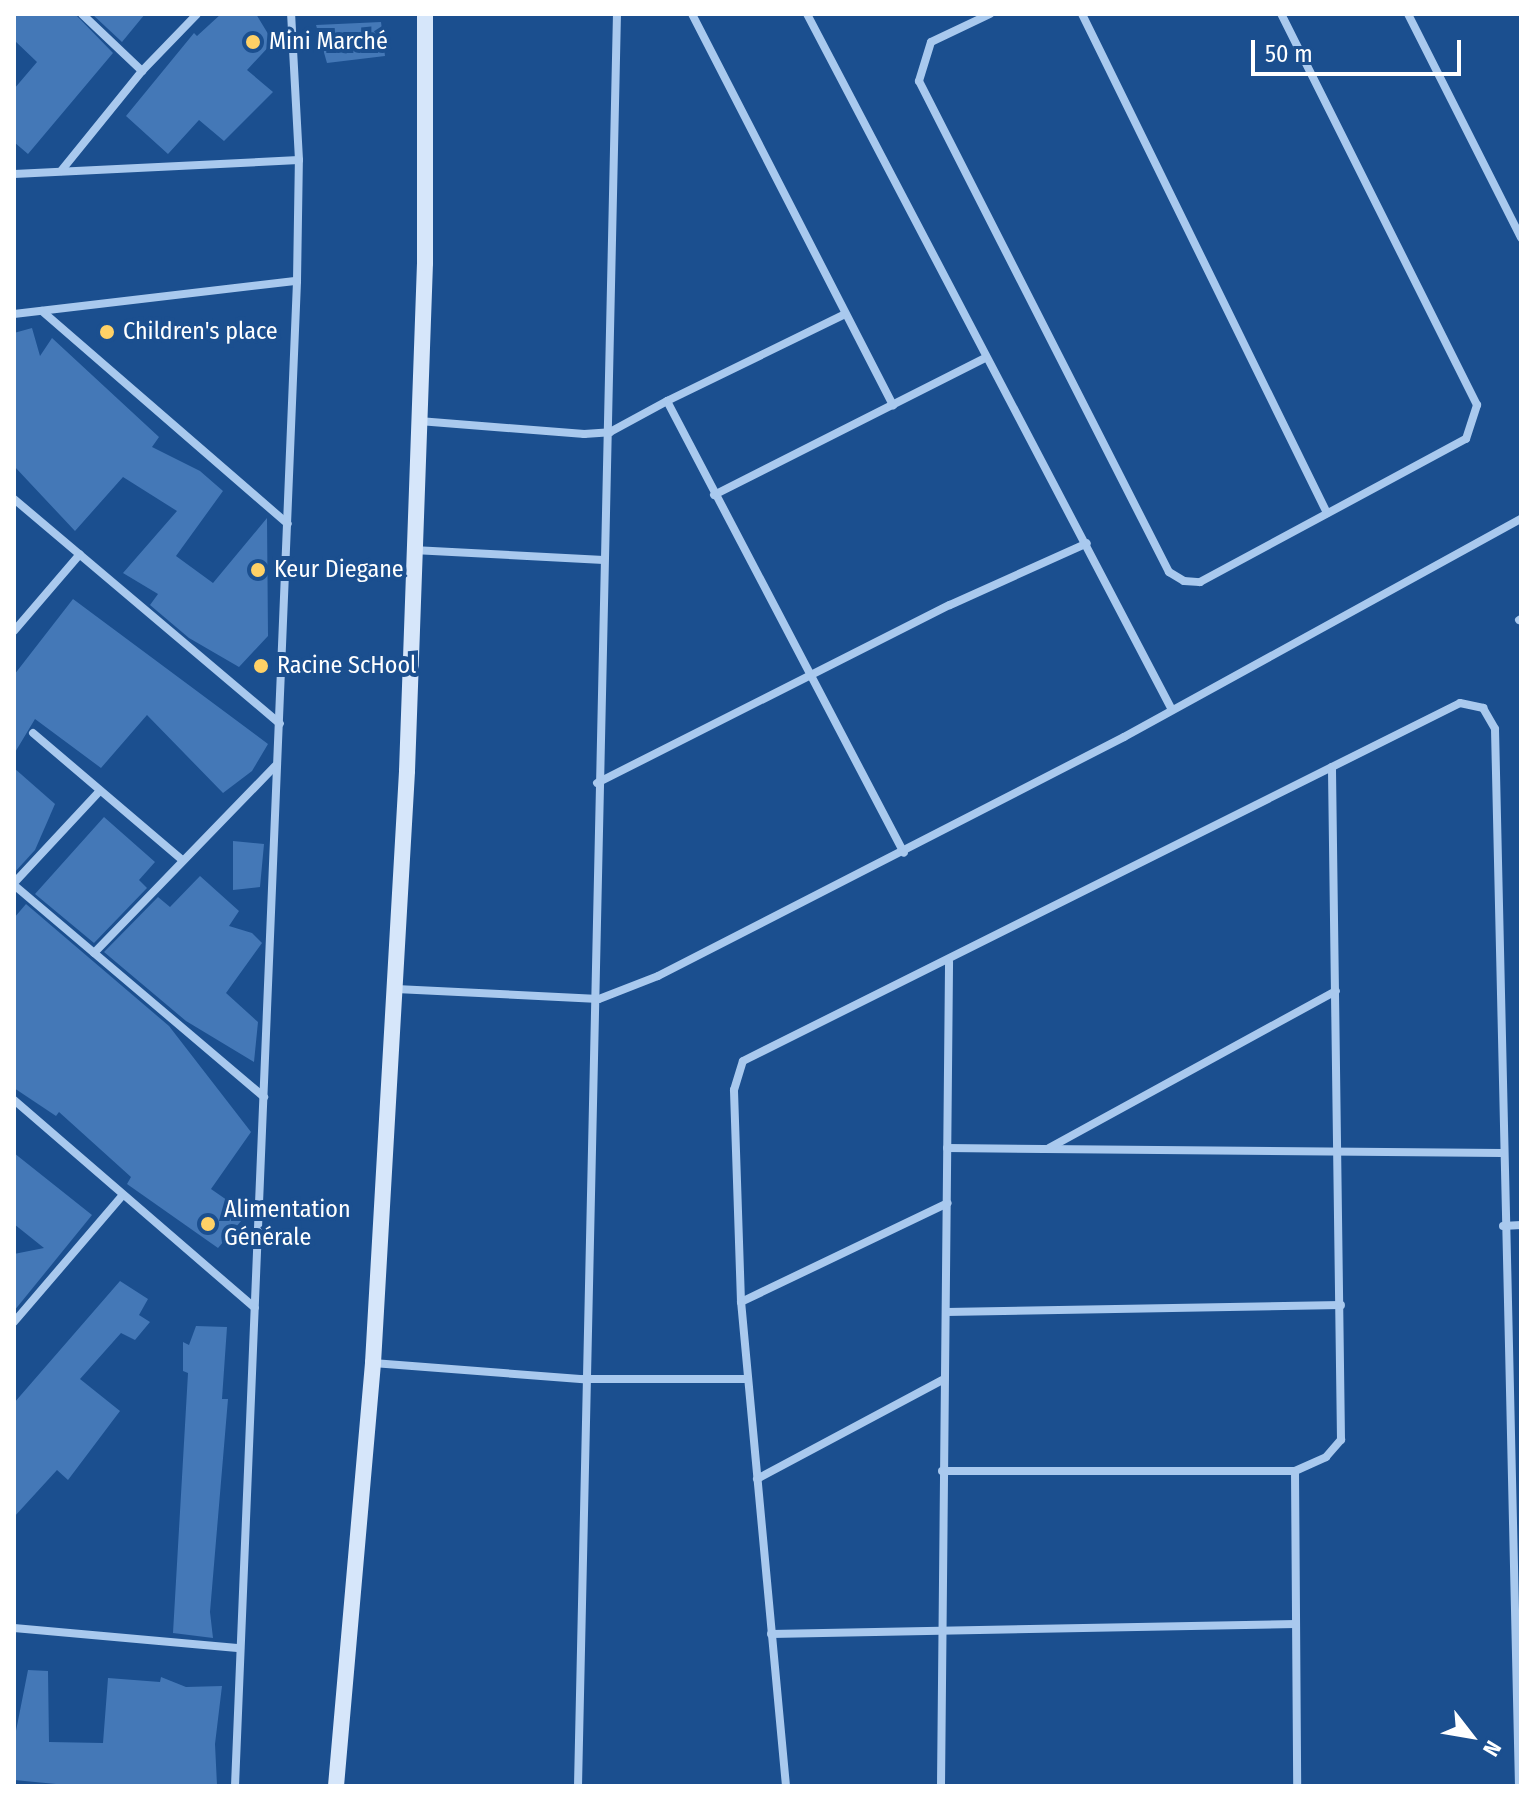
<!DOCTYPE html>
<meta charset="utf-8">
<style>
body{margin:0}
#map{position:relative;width:1535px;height:1800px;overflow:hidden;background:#1b4f8f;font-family:"Fira Sans Condensed",sans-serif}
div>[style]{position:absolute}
.building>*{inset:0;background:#4478b7}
.street>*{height:8px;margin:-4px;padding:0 4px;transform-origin:4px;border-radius:4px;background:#a9c9ee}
.secondary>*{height:16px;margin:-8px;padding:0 8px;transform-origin:8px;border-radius:8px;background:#d6e6fa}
.dots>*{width:22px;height:22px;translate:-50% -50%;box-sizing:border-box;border:4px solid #1b4f8f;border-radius:50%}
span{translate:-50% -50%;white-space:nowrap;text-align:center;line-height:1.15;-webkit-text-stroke:8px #1b4f8f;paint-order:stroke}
.poi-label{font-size:24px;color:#fff}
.left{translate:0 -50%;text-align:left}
.frame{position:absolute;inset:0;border:16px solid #fff;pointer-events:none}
.north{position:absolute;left:1431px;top:1696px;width:80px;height:80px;-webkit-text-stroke:6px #1b4f8f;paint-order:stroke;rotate:121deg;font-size:22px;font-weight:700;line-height:32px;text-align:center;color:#fff}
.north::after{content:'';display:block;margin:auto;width:28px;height:36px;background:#fff;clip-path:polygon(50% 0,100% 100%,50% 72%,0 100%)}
.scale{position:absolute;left:1251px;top:40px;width:210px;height:36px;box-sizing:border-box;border:4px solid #fff;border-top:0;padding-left:10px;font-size:24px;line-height:28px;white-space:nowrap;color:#fff;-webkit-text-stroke:6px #1b4f8f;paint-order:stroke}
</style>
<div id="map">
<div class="building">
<i style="clip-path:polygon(14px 14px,75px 14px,113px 53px,28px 154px,14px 142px,14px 89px,37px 62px,14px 40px)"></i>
<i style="clip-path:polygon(92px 14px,145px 14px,122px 42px)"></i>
<i style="clip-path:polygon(221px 14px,256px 14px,273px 42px,247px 70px,273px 92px,224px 141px,199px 120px,168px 154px,126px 116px,194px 33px,197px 36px)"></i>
<i style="clip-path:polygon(381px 22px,385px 56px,327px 63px,316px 25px)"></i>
<i style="clip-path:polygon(32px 328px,40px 356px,52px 338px,159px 437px,152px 447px,200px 471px,223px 491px,176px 556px,213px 583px,267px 518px,268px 636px,239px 667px,189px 638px,150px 605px,158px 594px,123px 573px,177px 511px,123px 477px,75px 531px,14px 466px,14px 333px)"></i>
<i style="clip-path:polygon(73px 599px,268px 744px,252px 771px,223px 793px,147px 715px,101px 768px,35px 719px,14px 754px,14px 675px)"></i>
<i style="clip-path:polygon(14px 768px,55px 804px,35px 850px,14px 873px)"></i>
<i style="clip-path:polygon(104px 817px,155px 862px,139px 880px,147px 888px,94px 943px,35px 894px)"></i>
<i style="clip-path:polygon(233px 841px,264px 844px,260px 887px,233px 890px)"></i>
<i style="clip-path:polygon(200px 876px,239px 911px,229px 926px,252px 933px,262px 943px,226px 993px,258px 1022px,254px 1062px,186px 1021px,104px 952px,158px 897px,170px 907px)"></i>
<i style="clip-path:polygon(26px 904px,169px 1026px,251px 1132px,211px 1189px,247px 1214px,218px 1248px,127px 1184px,131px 1177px,59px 1112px,56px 1116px,14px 1088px,14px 918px)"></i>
<i style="clip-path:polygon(14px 1153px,92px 1215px,14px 1311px,14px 1254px,44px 1248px,14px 1224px)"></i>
<i style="clip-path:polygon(120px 1281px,148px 1299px,139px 1315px,150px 1322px,135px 1340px,121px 1333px,80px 1379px,120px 1411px,68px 1480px,57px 1470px,14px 1517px,14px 1403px)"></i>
<i style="clip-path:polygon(196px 1326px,227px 1327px,222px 1399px,228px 1399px,210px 1612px,213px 1638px,173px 1633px,188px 1373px,183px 1371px,183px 1342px,189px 1345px)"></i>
<i style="clip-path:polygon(28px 1670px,48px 1671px,49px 1742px,103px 1743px,108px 1678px,160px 1682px,161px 1677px,186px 1687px,222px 1686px,215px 1744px,217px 1785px,77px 1786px,14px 1780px,14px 1741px)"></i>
</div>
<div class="street">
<i style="left:82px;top:14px;width:83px;rotate:43.5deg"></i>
<i style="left:692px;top:14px;width:440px;rotate:62.8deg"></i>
<i style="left:807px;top:14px;width:784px;rotate:62.32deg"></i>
<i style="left:990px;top:14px;width:65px;rotate:154.6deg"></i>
<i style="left:931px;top:42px;width:41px;rotate:107.1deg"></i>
<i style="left:919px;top:81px;width:551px;rotate:63.02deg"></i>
<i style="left:1169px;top:572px;width:17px;rotate:31deg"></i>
<i style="left:1184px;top:581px;width:16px;rotate:4deg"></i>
<i style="left:1200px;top:582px;width:302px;rotate:-28.3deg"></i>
<i style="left:1466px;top:439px;width:36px;rotate:-72deg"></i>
<i style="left:1477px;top:405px;width:437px;rotate:-116.6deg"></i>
<i style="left:1082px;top:14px;width:556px;rotate:63.85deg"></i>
<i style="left:1408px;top:14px;width:251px;rotate:63.2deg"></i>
<i style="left:61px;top:171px;width:129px;rotate:-51deg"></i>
<i style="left:142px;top:71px;width:79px;rotate:-46deg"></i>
<i style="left:14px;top:174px;width:285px;rotate:-2.8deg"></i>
<i style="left:42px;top:311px;width:325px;rotate:40.9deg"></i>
<i style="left:14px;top:314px;width:285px;rotate:-6.7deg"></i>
<i style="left:667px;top:401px;width:198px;rotate:-26deg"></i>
<i style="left:419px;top:421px;width:166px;rotate:4.5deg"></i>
<i style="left:584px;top:434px;width:26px;rotate:-4deg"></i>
<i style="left:610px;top:432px;width:65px;rotate:-28.5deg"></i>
<i style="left:667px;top:401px;width:510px;rotate:62.33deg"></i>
<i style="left:714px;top:495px;width:304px;rotate:-26.8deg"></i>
<i style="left:14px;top:499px;width:348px;rotate:40.2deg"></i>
<i style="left:413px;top:550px;width:191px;rotate:3deg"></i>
<i style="left:1519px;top:620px;width:2px;rotate:-27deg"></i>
<i style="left:14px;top:631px;width:101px;rotate:-49.4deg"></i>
<i style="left:33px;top:733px;width:196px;rotate:40.4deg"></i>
<i style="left:597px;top:783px;width:395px;rotate:-26.8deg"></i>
<i style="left:950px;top:605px;width:150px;rotate:-24.3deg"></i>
<i style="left:14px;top:883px;width:125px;rotate:-47deg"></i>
<i style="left:14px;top:885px;width:328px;rotate:40.3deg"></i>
<i style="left:94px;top:953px;width:260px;rotate:-45.9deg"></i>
<i style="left:396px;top:989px;width:203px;rotate:2.8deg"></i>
<i style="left:599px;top:999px;width:63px;rotate:-21.3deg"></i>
<i style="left:658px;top:976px;width:524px;rotate:-27.15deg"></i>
<i style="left:1124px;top:737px;width:453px;rotate:-28.8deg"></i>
<i style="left:14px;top:1100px;width:318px;rotate:40.8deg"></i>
<i style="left:947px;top:1148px;width:555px;rotate:0.52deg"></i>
<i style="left:1049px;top:1148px;width:327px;rotate:-28.7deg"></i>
<i style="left:1503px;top:1226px;width:18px;rotate:-3deg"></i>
<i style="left:741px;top:1302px;width:229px;rotate:-25.6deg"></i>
<i style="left:946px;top:1312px;width:395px;rotate:-1deg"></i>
<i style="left:14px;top:1322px;width:167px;rotate:-49.4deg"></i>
<i style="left:373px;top:1363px;width:211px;rotate:4.4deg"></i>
<i style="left:583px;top:1379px;width:162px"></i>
<i style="left:942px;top:1471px;width:353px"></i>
<i style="left:1295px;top:1471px;width:34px;rotate:-24deg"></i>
<i style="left:1326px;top:1457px;width:23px;rotate:-49deg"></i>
<i style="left:1341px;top:1440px;width:673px;rotate:-90.77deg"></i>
<i style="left:1295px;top:1471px;width:315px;rotate:89.6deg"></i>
<i style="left:757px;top:1479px;width:212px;rotate:-28.1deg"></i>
<i style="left:14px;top:1628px;width:227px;rotate:5.1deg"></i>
<i style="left:771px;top:1634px;width:525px;rotate:-1.09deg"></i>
<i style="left:235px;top:1786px;width:1506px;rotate:-87.64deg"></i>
<i style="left:297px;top:281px;width:121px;rotate:-89.1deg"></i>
<i style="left:299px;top:160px;width:146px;rotate:-93.1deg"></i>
<i style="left:578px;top:1786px;width:1772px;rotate:-88.74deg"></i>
<i style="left:786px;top:1786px;width:486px;rotate:-95.3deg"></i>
<i style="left:741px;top:1302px;width:212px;rotate:-91.9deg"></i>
<i style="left:734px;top:1090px;width:30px;rotate:-73deg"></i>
<i style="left:743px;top:1061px;width:801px;rotate:-26.53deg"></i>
<i style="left:1460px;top:703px;width:24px;rotate:12deg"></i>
<i style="left:1483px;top:708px;width:24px;rotate:60deg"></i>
<i style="left:1495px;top:729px;width:1057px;rotate:88.7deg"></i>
<i style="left:941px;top:1786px;width:824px;rotate:-89.44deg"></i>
</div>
<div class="secondary">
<i style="left:336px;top:1786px;width:425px;rotate:-85deg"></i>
<i style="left:373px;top:1363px;width:593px;rotate:-86.71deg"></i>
<i style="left:407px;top:771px;width:508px;rotate:-87.97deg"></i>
<i style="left:425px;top:263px;width:249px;rotate:-90deg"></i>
</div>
<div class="dots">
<i style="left:253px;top:42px;background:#ffd166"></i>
<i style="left:107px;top:332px;background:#ffd166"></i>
<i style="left:258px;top:570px;background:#ffd166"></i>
<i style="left:261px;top:666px;background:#ffd166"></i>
<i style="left:208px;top:1224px;background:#ffd166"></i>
</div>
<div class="poi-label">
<span class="left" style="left:269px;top:42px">Mini Marché</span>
<span class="left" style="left:123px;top:332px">Children's place</span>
<span class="left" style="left:274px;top:570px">Keur Diegane</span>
<span class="left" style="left:277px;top:666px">Racine ScHool</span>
<span class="left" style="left:224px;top:1224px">Alimentation<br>Générale</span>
</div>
<div class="frame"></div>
<div class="north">N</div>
<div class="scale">50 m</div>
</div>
